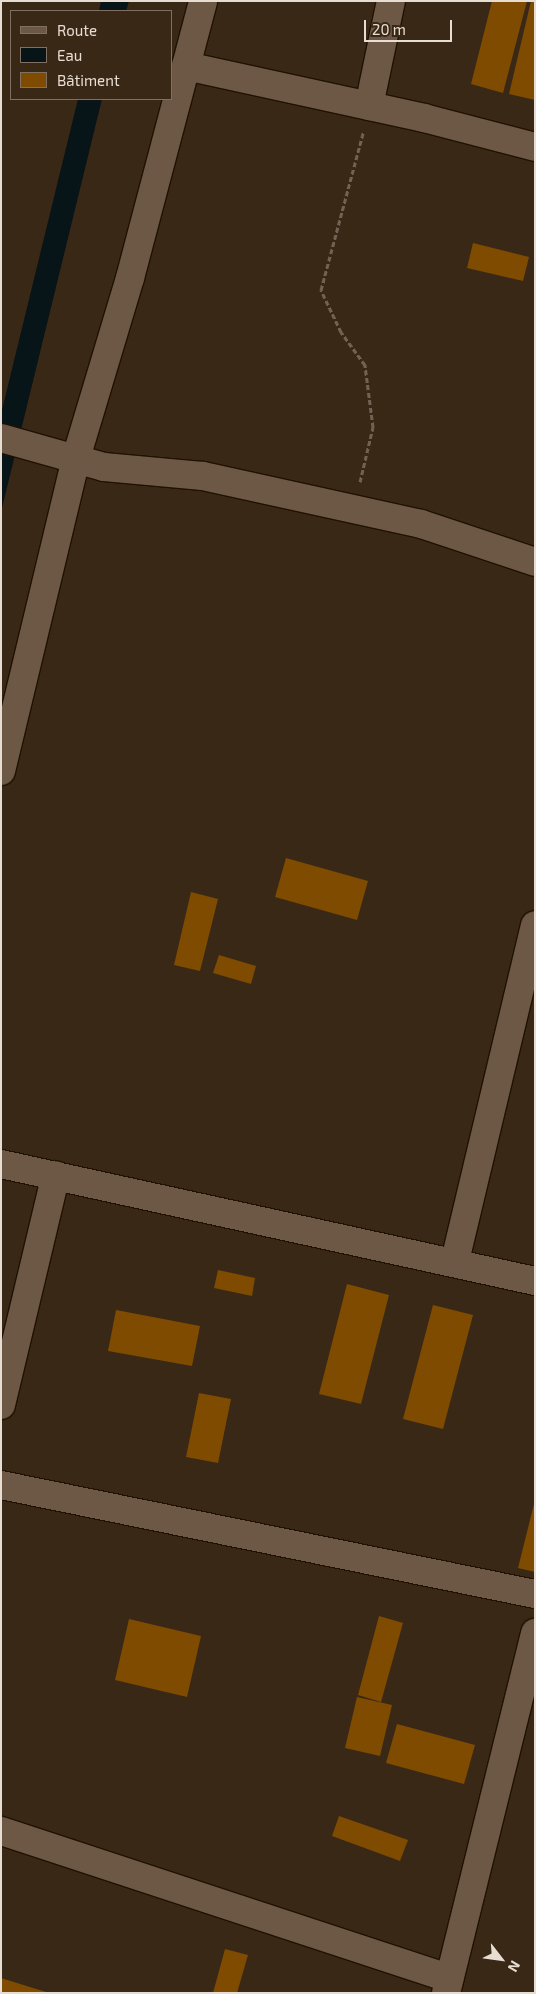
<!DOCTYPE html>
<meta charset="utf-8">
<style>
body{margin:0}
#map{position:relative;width:536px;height:1994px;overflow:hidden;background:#392816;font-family:"Exo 2",sans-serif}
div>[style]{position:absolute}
.water>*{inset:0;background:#071418}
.building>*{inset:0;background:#7e4b00}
.path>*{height:3px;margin-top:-1.5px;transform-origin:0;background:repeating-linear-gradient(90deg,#716253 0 5px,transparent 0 7.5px)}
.roads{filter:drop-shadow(1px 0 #201102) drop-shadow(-1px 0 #201102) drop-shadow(0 1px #201102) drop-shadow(0 -1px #201102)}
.minor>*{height:28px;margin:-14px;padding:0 14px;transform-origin:14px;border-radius:14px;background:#6c5845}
span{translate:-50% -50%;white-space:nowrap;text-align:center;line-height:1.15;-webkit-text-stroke:4px #392816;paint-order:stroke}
.frame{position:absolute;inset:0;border:2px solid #e8ddd2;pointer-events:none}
.legend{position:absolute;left:10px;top:10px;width:162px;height:90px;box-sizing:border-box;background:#392816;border:1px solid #7f7061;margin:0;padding:6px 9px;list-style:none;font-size:15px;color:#e8ddd2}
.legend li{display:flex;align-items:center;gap:10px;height:25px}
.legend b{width:25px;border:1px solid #7f7061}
.north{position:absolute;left:476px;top:1934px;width:50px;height:50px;-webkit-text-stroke:4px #392816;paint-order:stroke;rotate:120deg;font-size:14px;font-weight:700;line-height:20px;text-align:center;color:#e8ddd2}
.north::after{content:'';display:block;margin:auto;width:18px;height:22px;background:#e8ddd2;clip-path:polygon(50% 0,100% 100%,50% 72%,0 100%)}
.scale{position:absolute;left:364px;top:20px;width:88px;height:22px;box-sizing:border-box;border:2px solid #e8ddd2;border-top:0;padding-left:6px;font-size:15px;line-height:18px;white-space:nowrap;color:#e8ddd2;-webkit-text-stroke:4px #392816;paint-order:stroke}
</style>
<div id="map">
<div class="water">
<i style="clip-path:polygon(101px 1px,129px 1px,126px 11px,99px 11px)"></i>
<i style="clip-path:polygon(78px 99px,102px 99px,1px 512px,1px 414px)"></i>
</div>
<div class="building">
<i style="clip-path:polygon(492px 1px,527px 1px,503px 93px,471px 84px)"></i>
<i style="clip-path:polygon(531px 1px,535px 1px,535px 100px,509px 94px)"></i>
<i style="clip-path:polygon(473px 243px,529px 257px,523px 281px,467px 268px)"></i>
<i style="clip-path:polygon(286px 858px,368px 881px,357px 920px,275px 897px)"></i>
<i style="clip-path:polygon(191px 892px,218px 899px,200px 971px,174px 965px)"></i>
<i style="clip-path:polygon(219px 955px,256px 966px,251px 984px,213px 973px)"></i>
<i style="clip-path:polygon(218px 1270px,255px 1278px,252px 1296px,214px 1288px)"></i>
<i style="clip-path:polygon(347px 1284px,389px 1295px,361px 1404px,319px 1394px)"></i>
<i style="clip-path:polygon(433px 1305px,473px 1315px,443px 1429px,403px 1419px)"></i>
<i style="clip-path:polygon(116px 1310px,200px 1326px,192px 1366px,108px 1351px)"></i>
<i style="clip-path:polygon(199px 1393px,231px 1399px,218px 1463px,186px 1457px)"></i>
<i style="clip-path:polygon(534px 1504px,535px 1504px,535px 1572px,518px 1568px)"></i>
<i style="clip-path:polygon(379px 1616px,403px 1623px,381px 1702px,358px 1695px)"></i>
<i style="clip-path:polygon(129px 1619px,201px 1636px,187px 1697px,115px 1680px)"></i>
<i style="clip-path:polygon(357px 1697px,392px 1705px,380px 1756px,345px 1748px)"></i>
<i style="clip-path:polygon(397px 1724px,475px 1745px,464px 1784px,386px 1763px)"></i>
<i style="clip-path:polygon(339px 1816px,408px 1840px,400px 1861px,332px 1836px)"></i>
<i style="clip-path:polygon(225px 1949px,248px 1955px,237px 1993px,213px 1993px)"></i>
<i style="clip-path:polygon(1px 1978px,46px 1992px,46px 1993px,1px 1993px)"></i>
</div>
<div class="path">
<i style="left:360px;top:482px;width:57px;rotate:-76.7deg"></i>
<i style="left:373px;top:427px;width:63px;rotate:-97.4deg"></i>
<i style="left:365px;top:365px;width:41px;rotate:-126deg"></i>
<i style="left:341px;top:332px;width:47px;rotate:-115.5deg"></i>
<i style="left:321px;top:290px;width:163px;rotate:-75deg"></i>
</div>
<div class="roads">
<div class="minor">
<i style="left:186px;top:66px;width:244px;rotate:12.3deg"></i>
<i style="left:424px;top:118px;width:115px;rotate:14.6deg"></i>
<i style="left:369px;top:106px;width:107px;rotate:-78.2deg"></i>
<i style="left:1px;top:438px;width:107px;rotate:15.7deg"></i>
<i style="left:104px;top:467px;width:99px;rotate:5.2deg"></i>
<i style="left:203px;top:476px;width:223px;rotate:12.4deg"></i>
<i style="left:421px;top:524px;width:120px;rotate:18.4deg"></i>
<i style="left:1px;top:771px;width:322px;rotate:-76.5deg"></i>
<i style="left:76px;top:458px;width:188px;rotate:-73.3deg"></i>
<i style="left:130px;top:278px;width:286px;rotate:-75.2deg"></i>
<i style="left:1px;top:1164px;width:547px;rotate:12.36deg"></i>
<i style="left:455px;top:1261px;width:345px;rotate:-76.6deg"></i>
<i style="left:1px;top:1405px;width:236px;rotate:-76.6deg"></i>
<i style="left:1px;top:1485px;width:545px;rotate:11.54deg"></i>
<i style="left:1px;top:1831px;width:472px;rotate:18.2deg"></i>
<i style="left:446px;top:1993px;width:371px;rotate:-76.1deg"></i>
</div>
</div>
<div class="frame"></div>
<ul class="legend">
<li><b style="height:6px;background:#6c5845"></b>Route</li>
<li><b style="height:14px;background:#071418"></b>Eau</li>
<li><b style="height:14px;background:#7e4b00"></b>Bâtiment</li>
</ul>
<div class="north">N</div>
<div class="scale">20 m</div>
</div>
